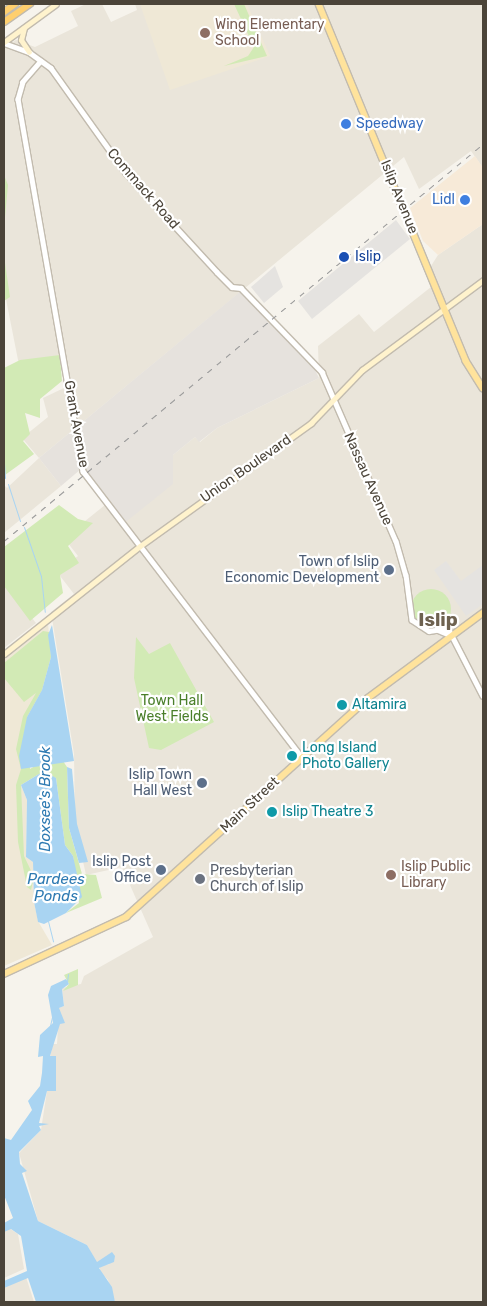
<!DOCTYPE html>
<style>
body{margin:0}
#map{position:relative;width:487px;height:1306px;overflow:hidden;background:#f6f3ec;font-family:Rubik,sans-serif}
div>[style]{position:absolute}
.residential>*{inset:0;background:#eae5da}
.commercial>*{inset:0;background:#f7ead8}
.industrial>*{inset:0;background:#e6e2dd}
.education>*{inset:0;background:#efe8d6}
.green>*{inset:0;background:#d2eab5}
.round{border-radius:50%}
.parking>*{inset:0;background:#e5e3e0}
.water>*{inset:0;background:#a9d4f2}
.stream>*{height:1px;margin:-0.5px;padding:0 0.5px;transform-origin:0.5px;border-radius:0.5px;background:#a9d4f2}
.roads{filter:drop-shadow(1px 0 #c2bbae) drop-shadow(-1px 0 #c2bbae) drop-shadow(0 1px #c2bbae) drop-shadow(0 -1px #c2bbae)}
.tertiary>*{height:4.5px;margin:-2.25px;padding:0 2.25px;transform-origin:2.25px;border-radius:2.25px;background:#fff}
.secondary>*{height:5px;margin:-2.5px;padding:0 2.5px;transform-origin:2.5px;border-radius:2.5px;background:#fff3cd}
.primary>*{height:5.5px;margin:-2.75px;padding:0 2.75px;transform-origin:2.75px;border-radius:2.75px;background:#ffe39c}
.motorway>*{height:6px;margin:-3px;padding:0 3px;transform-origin:3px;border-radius:3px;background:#ffcf6e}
.rail>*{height:1px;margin-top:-0.5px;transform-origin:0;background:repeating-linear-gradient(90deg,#9a9a9a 0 6px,transparent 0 12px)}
.dots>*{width:14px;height:14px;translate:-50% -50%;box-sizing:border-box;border:2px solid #fff;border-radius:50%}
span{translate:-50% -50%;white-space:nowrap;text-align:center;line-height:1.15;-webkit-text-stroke:4.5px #fff;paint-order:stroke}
.education-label{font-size:14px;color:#785e54}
.left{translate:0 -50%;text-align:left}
.shop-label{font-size:14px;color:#366cbe}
.right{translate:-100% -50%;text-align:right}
.street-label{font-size:14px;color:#4b4439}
.transit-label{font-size:14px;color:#164399}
.service-label{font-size:14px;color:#4e5e75}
.park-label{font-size:14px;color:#4a7f2a}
.culture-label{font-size:14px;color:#0d838f}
.worship-label{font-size:14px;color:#5b616d}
.water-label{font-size:15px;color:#2e7ab2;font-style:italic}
.district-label{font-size:19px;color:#6e6250;font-weight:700}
.frame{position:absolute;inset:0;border:5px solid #4b4439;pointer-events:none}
</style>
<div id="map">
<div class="residential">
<i style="clip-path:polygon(86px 4px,102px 4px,111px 22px,137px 10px,135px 4px,483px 4px,483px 168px,471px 151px,419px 189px,404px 157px,39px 458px,61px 486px,4px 533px,4px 485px,7px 488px,39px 458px,22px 438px,48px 417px,43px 398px,66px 387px,60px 357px,19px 365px,4px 289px,4px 48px,16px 40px,35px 47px,78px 26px,71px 11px)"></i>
<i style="clip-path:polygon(483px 224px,483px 1302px,115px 1302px,108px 1280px,100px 1271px,100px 1266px,110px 1264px,96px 1262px,87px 1245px,38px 1221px,19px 1153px,41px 1130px,47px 1091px,56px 1091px,55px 1056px,50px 1057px,53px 1044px,57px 1044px,59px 1008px,64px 1006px,62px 988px,81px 984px,84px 976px,153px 937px,122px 867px,86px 875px,75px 825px,74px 754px,51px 612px,74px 594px,57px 572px,78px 556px,64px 538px,105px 505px,121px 525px,173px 455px,195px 437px,200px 442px,217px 428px,319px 378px,318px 346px,359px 314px,374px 332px,431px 287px,431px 266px,438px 255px)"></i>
<i style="clip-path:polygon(4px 583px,36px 623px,4px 648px)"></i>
<i style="clip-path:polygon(9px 1228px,18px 1234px,24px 1269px,4px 1278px,4px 1230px)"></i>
<i style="clip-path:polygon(26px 1277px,34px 1302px,4px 1302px,4px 1286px)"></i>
</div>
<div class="commercial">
<i style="clip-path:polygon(475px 156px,483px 168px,483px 224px,438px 255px,423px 241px,410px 208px)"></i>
</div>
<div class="industrial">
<i style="clip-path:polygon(241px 291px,311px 362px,319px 378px,217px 428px,199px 442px,195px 437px,173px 455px,173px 484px,122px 525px,81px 469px,61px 486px,39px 458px)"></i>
</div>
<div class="education">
<i style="clip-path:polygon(140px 4px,247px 4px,270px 56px,170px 90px)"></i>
<i style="clip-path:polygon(48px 623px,51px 657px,21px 769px,21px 785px,27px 800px,26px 857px,33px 862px,34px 902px,38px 921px,52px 945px,4px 966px,4px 659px)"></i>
</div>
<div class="green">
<i style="clip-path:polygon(234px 4px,244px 4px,267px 56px,224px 66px,248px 56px,254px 47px)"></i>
<i style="clip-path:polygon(4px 175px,8px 185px,4px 228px)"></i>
<i style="clip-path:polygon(4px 256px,10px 297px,4px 301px)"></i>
<i style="clip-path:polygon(60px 355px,62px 381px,40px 399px,40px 418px,25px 413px,30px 434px,23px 441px,34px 454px,5px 475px,4px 368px,20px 360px)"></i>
<i style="clip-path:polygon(59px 505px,78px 519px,93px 523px,68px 546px,79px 563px,60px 575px,63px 593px,30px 621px,4px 586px,4px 547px)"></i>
<i class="round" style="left:411px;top:589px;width:40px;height:40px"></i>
<i style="clip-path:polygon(43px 631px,49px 632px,51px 657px,42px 690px,27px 717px,30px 769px,40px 763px,63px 761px,67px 767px,69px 828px,82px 874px,96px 875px,102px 898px,66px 913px,79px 903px,73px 856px,65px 845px,56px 778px,39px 774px,21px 785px,24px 856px,34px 877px,31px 890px,27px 887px,18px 842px,16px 785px,21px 769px,16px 749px,23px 716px,36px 693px,24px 702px,4px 678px,4px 663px)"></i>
<i style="clip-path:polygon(136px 637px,149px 654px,170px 643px,214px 722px,161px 750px,149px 748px,134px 678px)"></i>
<i style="clip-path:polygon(78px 969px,78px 985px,63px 991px,69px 984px,64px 975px)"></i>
</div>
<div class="parking">
<i style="clip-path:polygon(396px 220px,410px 239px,312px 319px,298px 301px)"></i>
<i style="clip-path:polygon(275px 266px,283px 287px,264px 303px,251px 287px)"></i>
<i style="clip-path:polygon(446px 561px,461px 581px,483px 565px,483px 604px,466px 616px,434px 570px)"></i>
</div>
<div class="water">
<i style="clip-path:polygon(52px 625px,74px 761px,21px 769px,19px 756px,27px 717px,42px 690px,51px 657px,48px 635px)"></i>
<i style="clip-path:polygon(67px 767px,72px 769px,77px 824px,88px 862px,79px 863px,69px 828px)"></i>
<i style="clip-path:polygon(44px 771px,56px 778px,65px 845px,73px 856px,82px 897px,66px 913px,44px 924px,38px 922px,34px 902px,33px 862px,26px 857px,27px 800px,21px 785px)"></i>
<i style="clip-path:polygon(66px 979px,69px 984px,62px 989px,64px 1006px,59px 1008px,65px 1023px,60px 1024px,50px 1056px,56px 1056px,56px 1091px,47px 1091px,39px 1123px,49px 1124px,39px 1126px,41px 1130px,19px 1152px,20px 1164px,27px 1171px,22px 1173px,38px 1221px,87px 1245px,97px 1262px,112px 1252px,115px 1256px,114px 1262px,99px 1268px,112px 1287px,115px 1302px,36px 1302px,28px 1278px,4px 1288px,4px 1281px,27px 1271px,21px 1236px,11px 1229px,4px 1232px,4px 1223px,13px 1218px,4px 1195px,4px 1138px,11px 1140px,32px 1110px,28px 1101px,40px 1086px,42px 1073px,43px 1056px,38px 1057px,40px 1035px,53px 1023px,48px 995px,51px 986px)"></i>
</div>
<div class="stream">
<i style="left:4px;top:463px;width:15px;rotate:86deg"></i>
<i style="left:8px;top:484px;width:39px;rotate:72deg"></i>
<i style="left:24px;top:527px;width:52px;rotate:70.9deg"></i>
<i style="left:41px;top:576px;width:36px;rotate:84deg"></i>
<i style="left:44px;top:772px;width:11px;rotate:-90deg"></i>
<i style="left:48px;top:921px;width:21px;rotate:76deg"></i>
<i style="left:67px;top:982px;width:8px;rotate:-83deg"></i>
<i style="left:49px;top:1030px;width:13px;rotate:-77deg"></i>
</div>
<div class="roads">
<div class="tertiary">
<i style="left:4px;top:43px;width:27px;rotate:20deg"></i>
<i style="left:29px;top:52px;width:27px;rotate:36deg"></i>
<i style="left:51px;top:68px;width:129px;rotate:54.5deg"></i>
<i style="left:126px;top:173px;width:134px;rotate:47.4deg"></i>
<i style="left:217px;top:272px;width:21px;rotate:45deg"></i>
<i style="left:232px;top:287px;width:9px;rotate:6deg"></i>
<i style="left:241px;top:288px;width:117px;rotate:46deg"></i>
<i style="left:322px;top:372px;width:184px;rotate:66.4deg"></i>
<i style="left:396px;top:541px;width:35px;rotate:74deg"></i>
<i style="left:406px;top:575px;width:45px;rotate:82.4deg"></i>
<i style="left:412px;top:620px;width:20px;rotate:33deg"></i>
<i style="left:429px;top:631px;width:19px;rotate:-9deg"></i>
<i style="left:448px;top:628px;width:76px;rotate:62.8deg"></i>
<i style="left:41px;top:61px;width:28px;rotate:131deg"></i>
<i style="left:23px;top:82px;width:18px;rotate:106deg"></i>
<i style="left:18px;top:99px;width:378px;rotate:80.1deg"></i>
<i style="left:83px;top:471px;width:360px;rotate:52.6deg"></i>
<i style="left:438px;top:630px;width:13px;rotate:23deg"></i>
</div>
<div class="secondary">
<i style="left:24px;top:28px;width:12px;rotate:104deg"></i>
<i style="left:21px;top:40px;width:14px;rotate:56deg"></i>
<i style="left:4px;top:42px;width:64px;rotate:-36.2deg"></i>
<i style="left:4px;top:654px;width:174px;rotate:-38.5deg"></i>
<i style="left:140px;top:546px;width:211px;rotate:-35.7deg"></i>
<i style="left:311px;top:423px;width:74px;rotate:-46.1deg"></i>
<i style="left:362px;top:370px;width:151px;rotate:-36.6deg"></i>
</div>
<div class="primary">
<i style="left:319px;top:4px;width:386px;rotate:67.6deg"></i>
<i style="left:466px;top:361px;width:32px;rotate:58deg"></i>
<i style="left:4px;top:974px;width:135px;rotate:-25deg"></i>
<i style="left:126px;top:917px;width:326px;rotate:-42.1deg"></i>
<i style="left:368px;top:698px;width:143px;rotate:-36.5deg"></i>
</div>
<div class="motorway">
<i style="left:4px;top:12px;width:14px;rotate:-36deg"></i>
<i style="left:4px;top:22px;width:32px;rotate:-35deg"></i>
</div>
</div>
<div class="rail">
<i style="left:4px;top:541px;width:622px;rotate:-39.65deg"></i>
</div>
<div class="dots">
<i style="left:205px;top:33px;background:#8d6e63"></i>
<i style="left:346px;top:124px;background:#3f7fe0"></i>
<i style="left:465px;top:200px;background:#3f7fe0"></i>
<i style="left:344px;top:257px;background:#1a4fb4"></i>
<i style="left:389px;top:570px;background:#5c6f8a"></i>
<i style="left:342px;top:705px;background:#0f9aa8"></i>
<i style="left:292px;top:756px;background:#0f9aa8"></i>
<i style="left:202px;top:783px;background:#5c6f8a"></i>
<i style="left:272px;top:812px;background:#0f9aa8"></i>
<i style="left:161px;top:870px;background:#5c6f8a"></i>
<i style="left:391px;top:875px;background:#8d6e63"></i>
<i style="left:200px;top:879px;background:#6b7280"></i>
</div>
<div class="education-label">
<span class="left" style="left:215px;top:33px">Wing Elementary<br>School</span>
<span class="left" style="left:401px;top:875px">Islip Public<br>Library</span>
</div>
<div class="shop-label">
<span class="left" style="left:356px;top:124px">Speedway</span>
<span class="right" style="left:455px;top:200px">Lidl</span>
</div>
<div class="street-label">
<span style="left:143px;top:189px;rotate:49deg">Commack Road</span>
<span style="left:399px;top:197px;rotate:68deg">Islip Avenue</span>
<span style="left:76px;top:424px;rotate:80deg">Grant Avenue</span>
<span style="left:246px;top:469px;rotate:-35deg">Union Boulevard</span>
<span style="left:368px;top:479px;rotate:66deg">Nassau Avenue</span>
<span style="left:250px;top:805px;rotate:-43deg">Main Street</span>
</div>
<div class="transit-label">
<span class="left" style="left:355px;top:257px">Islip</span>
</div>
<div class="service-label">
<span class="right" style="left:379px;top:570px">Town of Islip<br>Economic Development</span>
<span class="right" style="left:192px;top:783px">Islip Town<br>Hall West</span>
<span class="right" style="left:151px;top:870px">Islip Post<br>Office</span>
</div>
<div class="park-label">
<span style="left:172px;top:709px">Town Hall<br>West Fields</span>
</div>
<div class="culture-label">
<span class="left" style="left:352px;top:705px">Altamira</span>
<span class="left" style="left:302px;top:756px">Long Island<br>Photo Gallery</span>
<span class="left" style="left:282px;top:812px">Islip Theatre 3</span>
</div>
<div class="worship-label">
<span class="left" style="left:210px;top:879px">Presbyterian<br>Church of Islip</span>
</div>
<div class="water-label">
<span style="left:46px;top:799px;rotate:-90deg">Doxsee's Brook</span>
<span style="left:56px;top:888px">Pardees<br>Ponds</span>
</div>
<div class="district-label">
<span style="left:438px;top:620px">Islip</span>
</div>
<div class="frame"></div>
</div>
